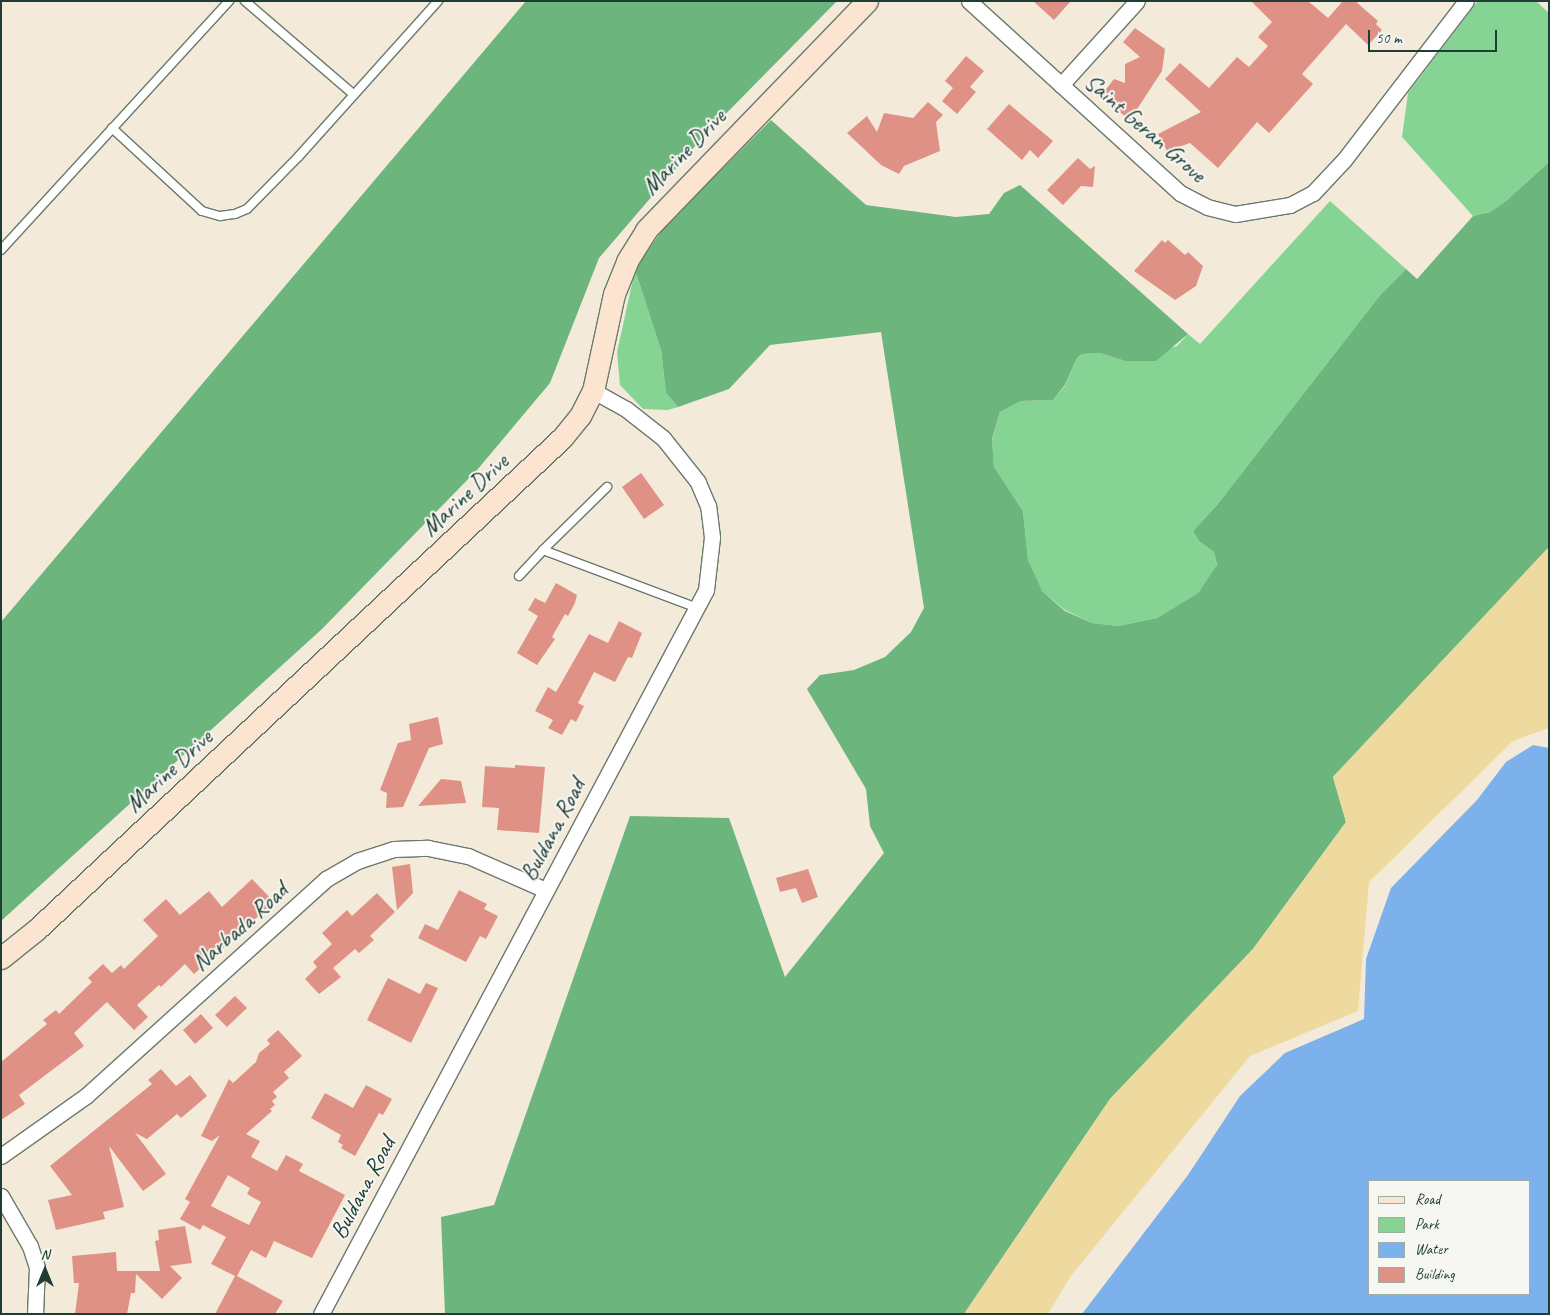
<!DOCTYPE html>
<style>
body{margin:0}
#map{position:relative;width:1550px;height:1315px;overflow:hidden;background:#f4ead9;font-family:Caveat,sans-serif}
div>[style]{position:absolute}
.green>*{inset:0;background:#85d494}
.forest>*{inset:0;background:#6cb67e}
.sand>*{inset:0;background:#eeda9e}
.water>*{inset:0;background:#7db1eb}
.building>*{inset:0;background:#e09185}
.roads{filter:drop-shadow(1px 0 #6a7a6e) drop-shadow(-1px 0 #6a7a6e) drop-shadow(0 1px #6a7a6e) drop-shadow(0 -1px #6a7a6e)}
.lane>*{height:8px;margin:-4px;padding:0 4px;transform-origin:4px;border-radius:4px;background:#fff}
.street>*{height:15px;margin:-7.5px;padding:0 7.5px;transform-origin:7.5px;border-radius:7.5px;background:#fff}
.secondary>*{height:21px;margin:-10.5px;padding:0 10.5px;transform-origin:10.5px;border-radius:10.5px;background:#fce5d0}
span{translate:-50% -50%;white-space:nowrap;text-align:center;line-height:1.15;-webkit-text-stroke:4px #f6f6f2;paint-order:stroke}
.street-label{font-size:24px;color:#1f3d34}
.frame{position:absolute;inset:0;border:2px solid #1f3d34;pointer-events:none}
.legend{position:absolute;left:1368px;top:1180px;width:162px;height:115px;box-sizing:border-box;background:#f6f6f2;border:1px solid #a0aca6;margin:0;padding:6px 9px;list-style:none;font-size:15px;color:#1f3d34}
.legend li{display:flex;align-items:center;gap:10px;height:25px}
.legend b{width:25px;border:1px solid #a0aca6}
.north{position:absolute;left:20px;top:1245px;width:50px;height:50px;-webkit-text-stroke:4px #f6f6f2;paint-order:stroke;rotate:0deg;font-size:14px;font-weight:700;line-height:20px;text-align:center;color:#1f3d34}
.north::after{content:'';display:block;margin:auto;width:18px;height:22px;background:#1f3d34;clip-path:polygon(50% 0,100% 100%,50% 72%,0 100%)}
.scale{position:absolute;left:1368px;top:30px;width:129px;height:22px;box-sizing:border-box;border:2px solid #1f3d34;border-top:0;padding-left:6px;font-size:15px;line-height:18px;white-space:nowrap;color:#1f3d34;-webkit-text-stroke:4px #f6f6f2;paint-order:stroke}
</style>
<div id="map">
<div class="green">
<i style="clip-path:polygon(1478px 1px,1536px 1px,1549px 13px,1549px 162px,1506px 201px,1490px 212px,1473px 216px,1402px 137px,1408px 93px)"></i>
<i style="clip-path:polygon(1330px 201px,1406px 269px,1381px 294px,1217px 505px,1193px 531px,1199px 541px,1214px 552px,1217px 566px,1198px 593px,1157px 618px,1118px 626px,1092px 623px,1065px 610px,1042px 591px,1034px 579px,1028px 560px,1023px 511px,994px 467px,992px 440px,1000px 412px,1021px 401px,1053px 400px,1065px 386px,1077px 358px,1082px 354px,1100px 353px,1125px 361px,1177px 346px,1188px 334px,1200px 344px)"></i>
<i style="clip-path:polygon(635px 270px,661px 350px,666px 393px,678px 407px,668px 410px,643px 409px,620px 385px,617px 352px)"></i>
</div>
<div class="forest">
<i style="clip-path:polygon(526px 1px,837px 1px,701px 139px,599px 258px,550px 383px,477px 470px,322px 629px,1px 921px,1px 622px)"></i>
<i style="clip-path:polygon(771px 120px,866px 205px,956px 217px,989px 214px,1004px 193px,1020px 185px,1188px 334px,1156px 361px,1125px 361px,1100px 353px,1082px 354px,1077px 358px,1065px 385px,1053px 400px,1021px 401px,1000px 412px,992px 439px,994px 467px,1023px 511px,1028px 560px,1042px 591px,1065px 611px,1092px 623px,1118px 626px,1157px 618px,1198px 593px,1217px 565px,1214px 552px,1199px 541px,1193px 531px,1217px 505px,1381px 294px,1406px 269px,1417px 279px,1473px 216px,1490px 212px,1506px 201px,1549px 162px,1549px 547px,1333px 777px,1346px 822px,1253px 949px,1110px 1099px,964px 1314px,445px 1314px,441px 1217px,494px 1205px,630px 816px,729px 818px,785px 977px,884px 853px,870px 826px,866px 789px,807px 689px,820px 675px,854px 670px,885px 657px,911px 632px,924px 608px,881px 332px,770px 345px,729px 389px,678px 407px,666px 393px,661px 350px,635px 270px,664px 227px)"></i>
</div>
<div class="sand">
<i style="clip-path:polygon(1549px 547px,1549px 728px,1513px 741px,1369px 882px,1358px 1011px,1250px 1056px,1070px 1277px,1048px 1314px,964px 1314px,1110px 1099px,1253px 949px,1346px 822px,1333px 777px)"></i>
</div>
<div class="water">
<i style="clip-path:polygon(evenodd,1533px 745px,1549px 748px,1549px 1314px,1082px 1314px,1188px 1175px,1240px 1096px,1285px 1053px,1364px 1019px,1366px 959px,1391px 888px,1477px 800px,1506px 762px,1533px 745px,1369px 1181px,1529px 1181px,1529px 1294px,1369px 1294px,1369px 1181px)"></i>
</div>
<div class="building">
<i style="clip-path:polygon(1033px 1px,1071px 1px,1054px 20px)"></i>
<i style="clip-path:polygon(1251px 1px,1308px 1px,1328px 18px,1343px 1px,1355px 1px,1378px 21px,1376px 24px,1382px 30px,1368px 45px,1346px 24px,1302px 74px,1313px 84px,1269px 133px,1257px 122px,1218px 168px,1190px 143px,1167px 151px,1158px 134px,1201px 112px,1165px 79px,1180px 63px,1209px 88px,1237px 57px,1249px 67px,1268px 46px,1258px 37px,1272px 22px)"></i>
<i style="clip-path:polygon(1135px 28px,1165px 49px,1162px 71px,1130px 120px,1100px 97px,1114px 79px,1125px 83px,1125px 64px,1140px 57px,1123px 42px)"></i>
<i style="clip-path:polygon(966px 56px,984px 71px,970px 87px,976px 92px,957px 114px,942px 101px,953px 88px,945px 81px)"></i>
<i style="clip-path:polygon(928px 102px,943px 115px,936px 122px,940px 151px,904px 166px,899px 174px,881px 165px,847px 133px,867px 116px,877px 132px,884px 113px,913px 118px)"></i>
<i style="clip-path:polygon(1009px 104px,1053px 141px,1038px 158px,1030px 150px,1022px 160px,987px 129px)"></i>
<i style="clip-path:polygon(1078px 158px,1090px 169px,1095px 166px,1093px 187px,1081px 186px,1063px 205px,1047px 190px)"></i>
<i style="clip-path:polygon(1162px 240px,1165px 243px,1168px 240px,1185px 255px,1188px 252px,1203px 266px,1196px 286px,1175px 300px,1134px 271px)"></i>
<i style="clip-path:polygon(641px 473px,664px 505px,644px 519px,622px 487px)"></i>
<i style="clip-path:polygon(556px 583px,577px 595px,575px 603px,568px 616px,565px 614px,552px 637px,555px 639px,537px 665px,517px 653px,538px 616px,528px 610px,535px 598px,545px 603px)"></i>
<i style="clip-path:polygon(619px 621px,642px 633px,632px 658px,628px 657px,615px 682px,594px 672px,578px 703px,584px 706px,576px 722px,571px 719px,562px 735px,548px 728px,553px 720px,535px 711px,548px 687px,556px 692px,589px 634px,608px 643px)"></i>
<i style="clip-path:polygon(438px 717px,443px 744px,429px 748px,403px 807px,386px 808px,387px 793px,380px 790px,398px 743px,411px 740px,409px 724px)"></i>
<i style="clip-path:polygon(515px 765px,545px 767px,539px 833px,497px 830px,499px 808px,482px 807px,485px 766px,515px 768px)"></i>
<i style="clip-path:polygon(441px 779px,461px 781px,466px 803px,418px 806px)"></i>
<i style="clip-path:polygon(410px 864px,413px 893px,397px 910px,392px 867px)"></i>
<i style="clip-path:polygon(808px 869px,818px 897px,802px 903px,796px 888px,780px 892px,776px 878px)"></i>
<i style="clip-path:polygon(252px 879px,274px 902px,194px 974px,185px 964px,161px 987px,159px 985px,137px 1005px,148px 1017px,134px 1030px,107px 1002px,74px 1033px,84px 1046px,19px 1095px,25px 1104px,1px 1120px,1px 1062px,47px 1024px,43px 1020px,56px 1010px,59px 1014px,92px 982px,88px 978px,103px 964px,112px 973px,121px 965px,124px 969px,158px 936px,143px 920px,166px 899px,180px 915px,209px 891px,222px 907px)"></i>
<i style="clip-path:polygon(459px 890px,487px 904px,484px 909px,498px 916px,486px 939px,480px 936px,466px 962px,418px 938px,425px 924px,438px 930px)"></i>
<i style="clip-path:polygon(377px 893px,395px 912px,370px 936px,374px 940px,359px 953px,355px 949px,333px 968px,341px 977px,319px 994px,305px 979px,317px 967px,313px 962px,332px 944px,322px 933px,347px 910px,352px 916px)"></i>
<i style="clip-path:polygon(388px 978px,420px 994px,426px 983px,438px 988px,411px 1043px,367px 1020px)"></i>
<i style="clip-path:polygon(235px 996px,247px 1008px,227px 1027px,215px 1015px)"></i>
<i style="clip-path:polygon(201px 1014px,213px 1028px,195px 1044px,183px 1030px)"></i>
<i style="clip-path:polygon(evenodd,278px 1030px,302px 1056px,284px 1072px,289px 1078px,273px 1092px,277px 1097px,272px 1101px,275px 1105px,270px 1109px,272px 1111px,246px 1134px,260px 1141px,251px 1157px,277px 1171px,286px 1155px,303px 1164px,299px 1171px,345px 1195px,312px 1258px,274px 1241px,266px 1258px,251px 1250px,237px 1276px,283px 1301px,275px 1314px,215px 1314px,235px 1276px,211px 1264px,226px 1237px,203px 1225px,200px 1230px,180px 1219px,190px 1202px,185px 1199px,220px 1135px,212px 1141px,201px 1136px,229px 1079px,233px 1083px,256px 1062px,259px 1053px,270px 1044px,267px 1040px,278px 1030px,228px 1175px,250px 1188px,247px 1194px,261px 1202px,249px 1225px,211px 1206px,228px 1175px)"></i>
<i style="clip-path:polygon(161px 1069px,176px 1086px,190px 1075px,207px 1096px,181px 1118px,177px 1114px,147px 1139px,135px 1133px,166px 1174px,143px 1191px,109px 1146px,124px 1207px,103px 1212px,105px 1219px,56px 1230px,48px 1200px,72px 1195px,50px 1166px,152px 1084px,148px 1080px)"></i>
<i style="clip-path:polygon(366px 1085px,392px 1099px,383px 1115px,379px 1113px,355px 1156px,341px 1148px,343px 1145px,338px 1142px,341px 1135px,311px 1118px,325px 1093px,353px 1108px)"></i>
<i style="clip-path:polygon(185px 1226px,192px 1263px,170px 1266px,182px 1278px,162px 1299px,136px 1274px,135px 1293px,131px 1293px,127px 1314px,75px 1314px,79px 1283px,74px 1283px,72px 1256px,116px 1252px,117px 1271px,160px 1271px,155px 1241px,159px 1240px,158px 1230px)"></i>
</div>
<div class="roads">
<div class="lane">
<i style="left:245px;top:1px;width:143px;rotate:40.7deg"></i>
<i style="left:112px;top:128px;width:122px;rotate:42.7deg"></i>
<i style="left:202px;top:211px;width:19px;rotate:16deg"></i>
<i style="left:220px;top:216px;width:15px;rotate:-8deg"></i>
<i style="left:235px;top:214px;width:13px;rotate:-23deg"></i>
<i style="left:247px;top:209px;width:74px;rotate:-45.5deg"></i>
<i style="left:299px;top:156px;width:208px;rotate:-48.1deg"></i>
<i style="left:1px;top:250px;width:338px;rotate:-47.5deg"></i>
<i style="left:543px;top:550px;width:90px;rotate:-44.5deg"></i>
<i style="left:519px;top:576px;width:35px;rotate:-47deg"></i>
<i style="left:543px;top:550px;width:165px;rotate:20.6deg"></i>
</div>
<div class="street">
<i style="left:969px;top:1px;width:285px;rotate:42.3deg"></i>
<i style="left:1180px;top:193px;width:30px;rotate:27deg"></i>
<i style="left:1207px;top:207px;width:29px;rotate:14deg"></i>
<i style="left:1235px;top:214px;width:56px;rotate:-9.3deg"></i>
<i style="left:1290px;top:205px;width:26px;rotate:-28deg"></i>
<i style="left:1313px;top:193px;width:45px;rotate:-46.8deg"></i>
<i style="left:1344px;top:160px;width:200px;rotate:-52.5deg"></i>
<i style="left:1061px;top:85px;width:113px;rotate:-47.9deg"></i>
<i style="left:1px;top:1156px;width:105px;rotate:-35.3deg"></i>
<i style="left:87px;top:1095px;width:322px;rotate:-42.1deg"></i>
<i style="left:326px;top:879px;width:36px;rotate:-30deg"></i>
<i style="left:357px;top:861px;width:39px;rotate:-18deg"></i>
<i style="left:394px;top:849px;width:34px;rotate:-2deg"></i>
<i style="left:428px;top:848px;width:41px;rotate:11.3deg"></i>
<i style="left:468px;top:856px;width:85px;rotate:23.6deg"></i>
<i style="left:1px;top:1196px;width:58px;rotate:59.9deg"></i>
<i style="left:30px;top:1246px;width:23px;rotate:72deg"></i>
<i style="left:37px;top:1268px;width:46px;rotate:92.5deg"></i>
<i style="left:321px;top:1314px;width:820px;rotate:-62deg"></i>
<i style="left:706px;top:590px;width:53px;rotate:-83.5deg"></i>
<i style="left:712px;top:537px;width:31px;rotate:-97deg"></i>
<i style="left:708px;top:506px;width:26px;rotate:-113deg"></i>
<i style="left:698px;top:482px;width:56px;rotate:-128.5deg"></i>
<i style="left:663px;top:438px;width:47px;rotate:-141.9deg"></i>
<i style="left:626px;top:409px;width:38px;rotate:-151deg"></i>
</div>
<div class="secondary">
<i style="left:1px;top:958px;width:45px;rotate:-38.7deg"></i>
<i style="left:36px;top:930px;width:720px;rotate:-43.09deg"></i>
<i style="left:562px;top:438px;width:28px;rotate:-51deg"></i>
<i style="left:580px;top:416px;width:28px;rotate:-63deg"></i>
<i style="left:593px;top:391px;width:99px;rotate:-77.8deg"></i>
<i style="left:614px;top:294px;width:35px;rotate:-68deg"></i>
<i style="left:627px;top:261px;width:36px;rotate:-58deg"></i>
<i style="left:646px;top:230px;width:318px;rotate:-46deg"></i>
</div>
</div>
<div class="street-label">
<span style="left:1145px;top:128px;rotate:41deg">Saint Geran Grove</span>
<span style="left:684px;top:152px;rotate:-46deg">Marine Drive</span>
<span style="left:465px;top:495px;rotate:-43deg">Marine Drive</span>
<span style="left:169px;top:771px;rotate:-43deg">Marine Drive</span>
<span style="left:553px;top:830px;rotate:-62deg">Buldana Road</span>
<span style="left:240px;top:927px;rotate:-42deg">Narbada Road</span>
<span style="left:363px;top:1188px;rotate:-62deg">Buldana Road</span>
</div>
<div class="frame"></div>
<ul class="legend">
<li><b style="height:6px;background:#fce5d0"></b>Road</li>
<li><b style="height:14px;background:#85d494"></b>Park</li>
<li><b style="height:14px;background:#7db1eb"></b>Water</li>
<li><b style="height:14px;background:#e09185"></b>Building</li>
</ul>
<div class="north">N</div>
<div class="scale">50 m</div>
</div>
